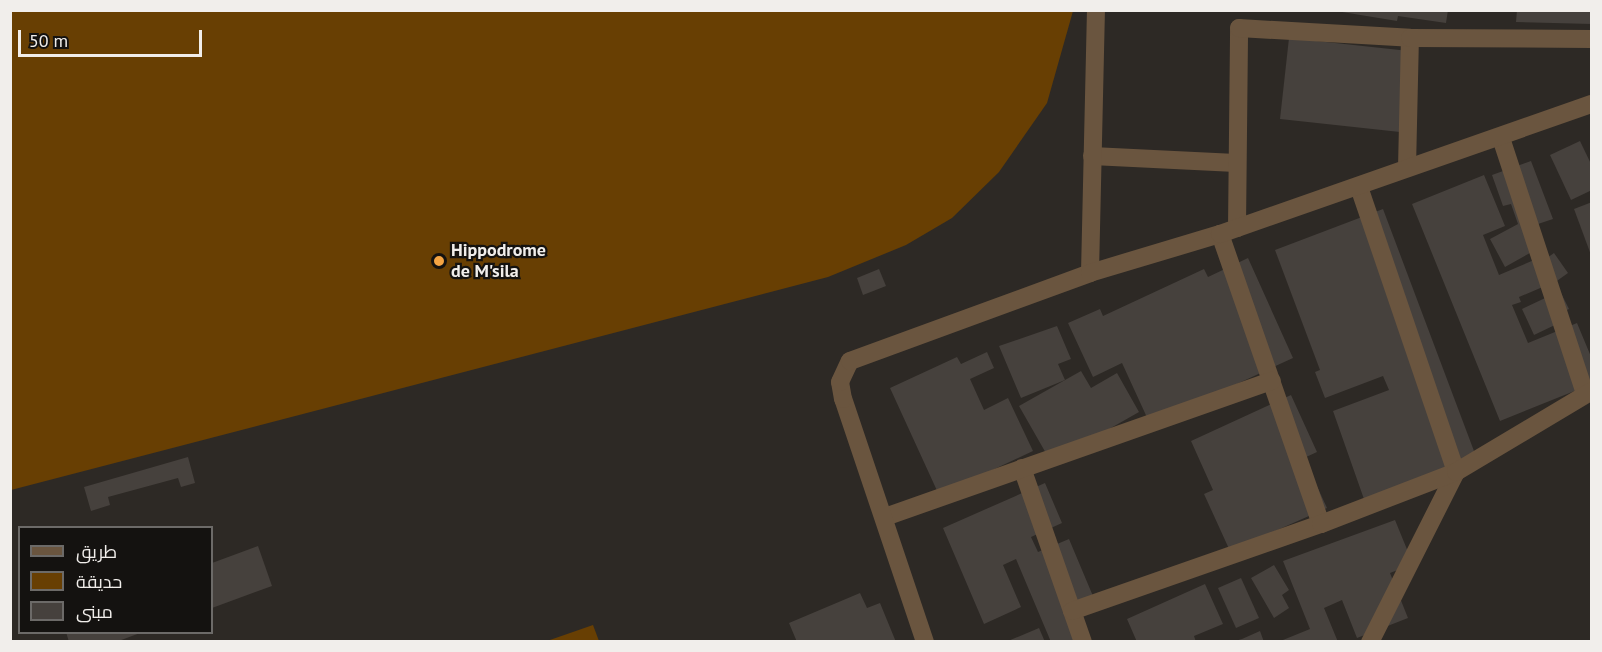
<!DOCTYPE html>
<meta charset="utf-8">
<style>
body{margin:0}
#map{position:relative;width:1602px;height:652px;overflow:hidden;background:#2d2925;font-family:"PT Sans",Cairo,sans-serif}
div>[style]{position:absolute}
.green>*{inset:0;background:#683f03}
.building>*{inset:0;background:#46413d}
.minor>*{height:18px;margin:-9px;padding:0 9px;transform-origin:9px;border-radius:9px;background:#6a553f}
.dots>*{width:16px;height:16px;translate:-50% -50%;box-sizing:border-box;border:3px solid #141210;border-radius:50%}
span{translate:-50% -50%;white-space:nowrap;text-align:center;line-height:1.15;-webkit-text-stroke:4.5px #141210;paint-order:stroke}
.poi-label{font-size:18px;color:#f1eeeb;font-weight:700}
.left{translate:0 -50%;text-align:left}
.frame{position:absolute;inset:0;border:12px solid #f1eeeb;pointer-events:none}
.legend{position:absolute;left:18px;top:526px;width:195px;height:108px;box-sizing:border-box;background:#141210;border:2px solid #6c6a68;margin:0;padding:8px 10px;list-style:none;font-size:18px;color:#f1eeeb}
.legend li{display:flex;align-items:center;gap:12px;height:30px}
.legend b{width:30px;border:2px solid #6c6a68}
.scale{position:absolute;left:18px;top:30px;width:184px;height:27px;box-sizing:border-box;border:3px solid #f1eeeb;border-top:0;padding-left:8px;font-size:18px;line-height:21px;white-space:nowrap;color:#f1eeeb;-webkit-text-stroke:4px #141210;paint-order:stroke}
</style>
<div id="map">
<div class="green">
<i style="clip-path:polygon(11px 10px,1073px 10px,1073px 11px,1047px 103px,999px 172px,952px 218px,906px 245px,828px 277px,11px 490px)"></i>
<i style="clip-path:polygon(593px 625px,599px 641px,547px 641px)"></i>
</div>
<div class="building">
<i style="clip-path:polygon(1330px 10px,1448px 10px,1446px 23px,1398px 16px,1397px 21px)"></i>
<i style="clip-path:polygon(1517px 10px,1592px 10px,1592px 24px,1516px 22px)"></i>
<i style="clip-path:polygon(1289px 38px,1409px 51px,1400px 132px,1280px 119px)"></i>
<i style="clip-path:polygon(1580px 141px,1592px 166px,1592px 190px,1571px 200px,1550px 155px)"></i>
<i style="clip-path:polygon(1531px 161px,1553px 219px,1526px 228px,1537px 249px,1505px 267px,1490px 239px,1518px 224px,1511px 204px,1503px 206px,1492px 175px)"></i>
<i style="clip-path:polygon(1484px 175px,1505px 226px,1483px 235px,1499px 275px,1534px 260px,1545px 286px,1519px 297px,1521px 302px,1512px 305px,1528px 343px,1577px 323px,1592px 359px,1592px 384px,1500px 421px,1412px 204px)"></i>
<i style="clip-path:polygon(1592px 202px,1592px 255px,1591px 255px,1574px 209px)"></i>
<i style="clip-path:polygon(1383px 209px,1477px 459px,1365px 502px,1333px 411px,1389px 390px,1383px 376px,1325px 398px,1315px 372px,1320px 370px,1275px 250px)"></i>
<i style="clip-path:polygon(1554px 253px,1568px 273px,1554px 283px,1540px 263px)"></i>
<i style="clip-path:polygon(1248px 258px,1293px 358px,1150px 424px,1122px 363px,1093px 377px,1068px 323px,1100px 309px,1103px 316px,1204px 269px,1208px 277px)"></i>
<i style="clip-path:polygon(879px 269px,886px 286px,863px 295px,857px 278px)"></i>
<i style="clip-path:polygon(1560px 291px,1569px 309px,1554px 316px,1557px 324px,1534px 335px,1522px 309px)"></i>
<i style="clip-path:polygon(1057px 326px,1071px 359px,1058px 364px,1065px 380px,1021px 398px,999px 346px)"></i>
<i style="clip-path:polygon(987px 352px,994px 368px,970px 379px,984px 410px,1008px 398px,1033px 451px,939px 495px,890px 388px,957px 357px,961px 364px)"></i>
<i style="clip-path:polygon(1081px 371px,1091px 388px,1117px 373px,1139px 412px,1051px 462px,1019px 406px)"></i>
<i style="clip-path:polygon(1291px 395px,1317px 452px,1304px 458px,1327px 508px,1230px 551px,1204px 494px,1213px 490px,1191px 441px)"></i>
<i style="clip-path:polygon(188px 457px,195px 483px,181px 487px,178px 478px,108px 497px,110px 505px,91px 511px,84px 487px)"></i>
<i style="clip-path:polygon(1045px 483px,1062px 523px,1031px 537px,1038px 552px,1069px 539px,1098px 608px,1081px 616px,1092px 642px,1051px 642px,1016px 559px,1003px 565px,1021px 607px,984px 624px,943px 528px)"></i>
<i style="clip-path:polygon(1395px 520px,1413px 564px,1390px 573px,1408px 618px,1357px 638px,1342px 600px,1324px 608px,1338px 642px,1278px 642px,1310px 629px,1283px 561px)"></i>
<i style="clip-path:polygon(258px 546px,272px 586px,212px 608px,212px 563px)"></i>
<i style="clip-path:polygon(1274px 565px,1289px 590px,1282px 595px,1289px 608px,1274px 618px,1251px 578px)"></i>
<i style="clip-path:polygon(1241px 578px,1259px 618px,1236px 628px,1218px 588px)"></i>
<i style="clip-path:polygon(1205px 584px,1223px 624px,1194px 636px,1196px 642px,1137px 642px,1127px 619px)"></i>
<i style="clip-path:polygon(860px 593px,867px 608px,880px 603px,896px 642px,797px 642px,789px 623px)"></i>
<i style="clip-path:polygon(1039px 628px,1045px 642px,1008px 642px,1008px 641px)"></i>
<i style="clip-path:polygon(1260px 631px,1264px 642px,1231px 642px,1242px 639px)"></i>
<i style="clip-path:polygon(66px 632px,140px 632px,140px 633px,116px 642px,69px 642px)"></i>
</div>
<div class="minor">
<i style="left:1501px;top:138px;width:268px;rotate:71.8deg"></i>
<i style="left:1092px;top:156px;width:144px;rotate:2.8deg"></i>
<i style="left:1407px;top:168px;width:130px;rotate:-88.7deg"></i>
<i style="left:1359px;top:187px;width:301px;rotate:71.2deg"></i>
<i style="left:1456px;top:472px;width:191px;rotate:116.8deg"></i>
<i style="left:1237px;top:228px;width:200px;rotate:-89.4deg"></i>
<i style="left:1239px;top:28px;width:171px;rotate:3.3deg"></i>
<i style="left:1410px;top:38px;width:182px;rotate:0.3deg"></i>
<i style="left:1220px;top:234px;width:307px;rotate:70.8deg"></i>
<i style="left:1090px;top:273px;width:263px;rotate:-88.7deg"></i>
<i style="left:1022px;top:468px;width:184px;rotate:70.7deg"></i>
<i style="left:885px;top:517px;width:410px;rotate:-19.4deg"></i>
<i style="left:1072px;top:611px;width:264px;rotate:-19.3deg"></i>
<i style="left:1321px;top:524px;width:145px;rotate:-21.1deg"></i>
<i style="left:1456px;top:472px;width:158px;rotate:-30.8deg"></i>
<i style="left:925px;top:642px;width:256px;rotate:-108.6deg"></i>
<i style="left:843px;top:399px;width:17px;rotate:-100deg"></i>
<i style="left:840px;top:382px;width:23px;rotate:-65deg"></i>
<i style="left:850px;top:361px;width:256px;rotate:-20.1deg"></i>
<i style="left:1090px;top:273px;width:136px;rotate:-16.7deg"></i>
<i style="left:1220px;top:234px;width:394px;rotate:-19.3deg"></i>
</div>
<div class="dots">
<i style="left:439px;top:261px;background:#f4a443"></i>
</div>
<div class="poi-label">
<span class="left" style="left:451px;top:261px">Hippodrome<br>de M'sila</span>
</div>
<div class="frame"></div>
<ul class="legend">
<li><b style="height:8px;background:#6a553f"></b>طريق</li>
<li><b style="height:16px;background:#683f03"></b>حديقة</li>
<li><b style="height:16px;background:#46413d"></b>مبنى</li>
</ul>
<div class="scale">50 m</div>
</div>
